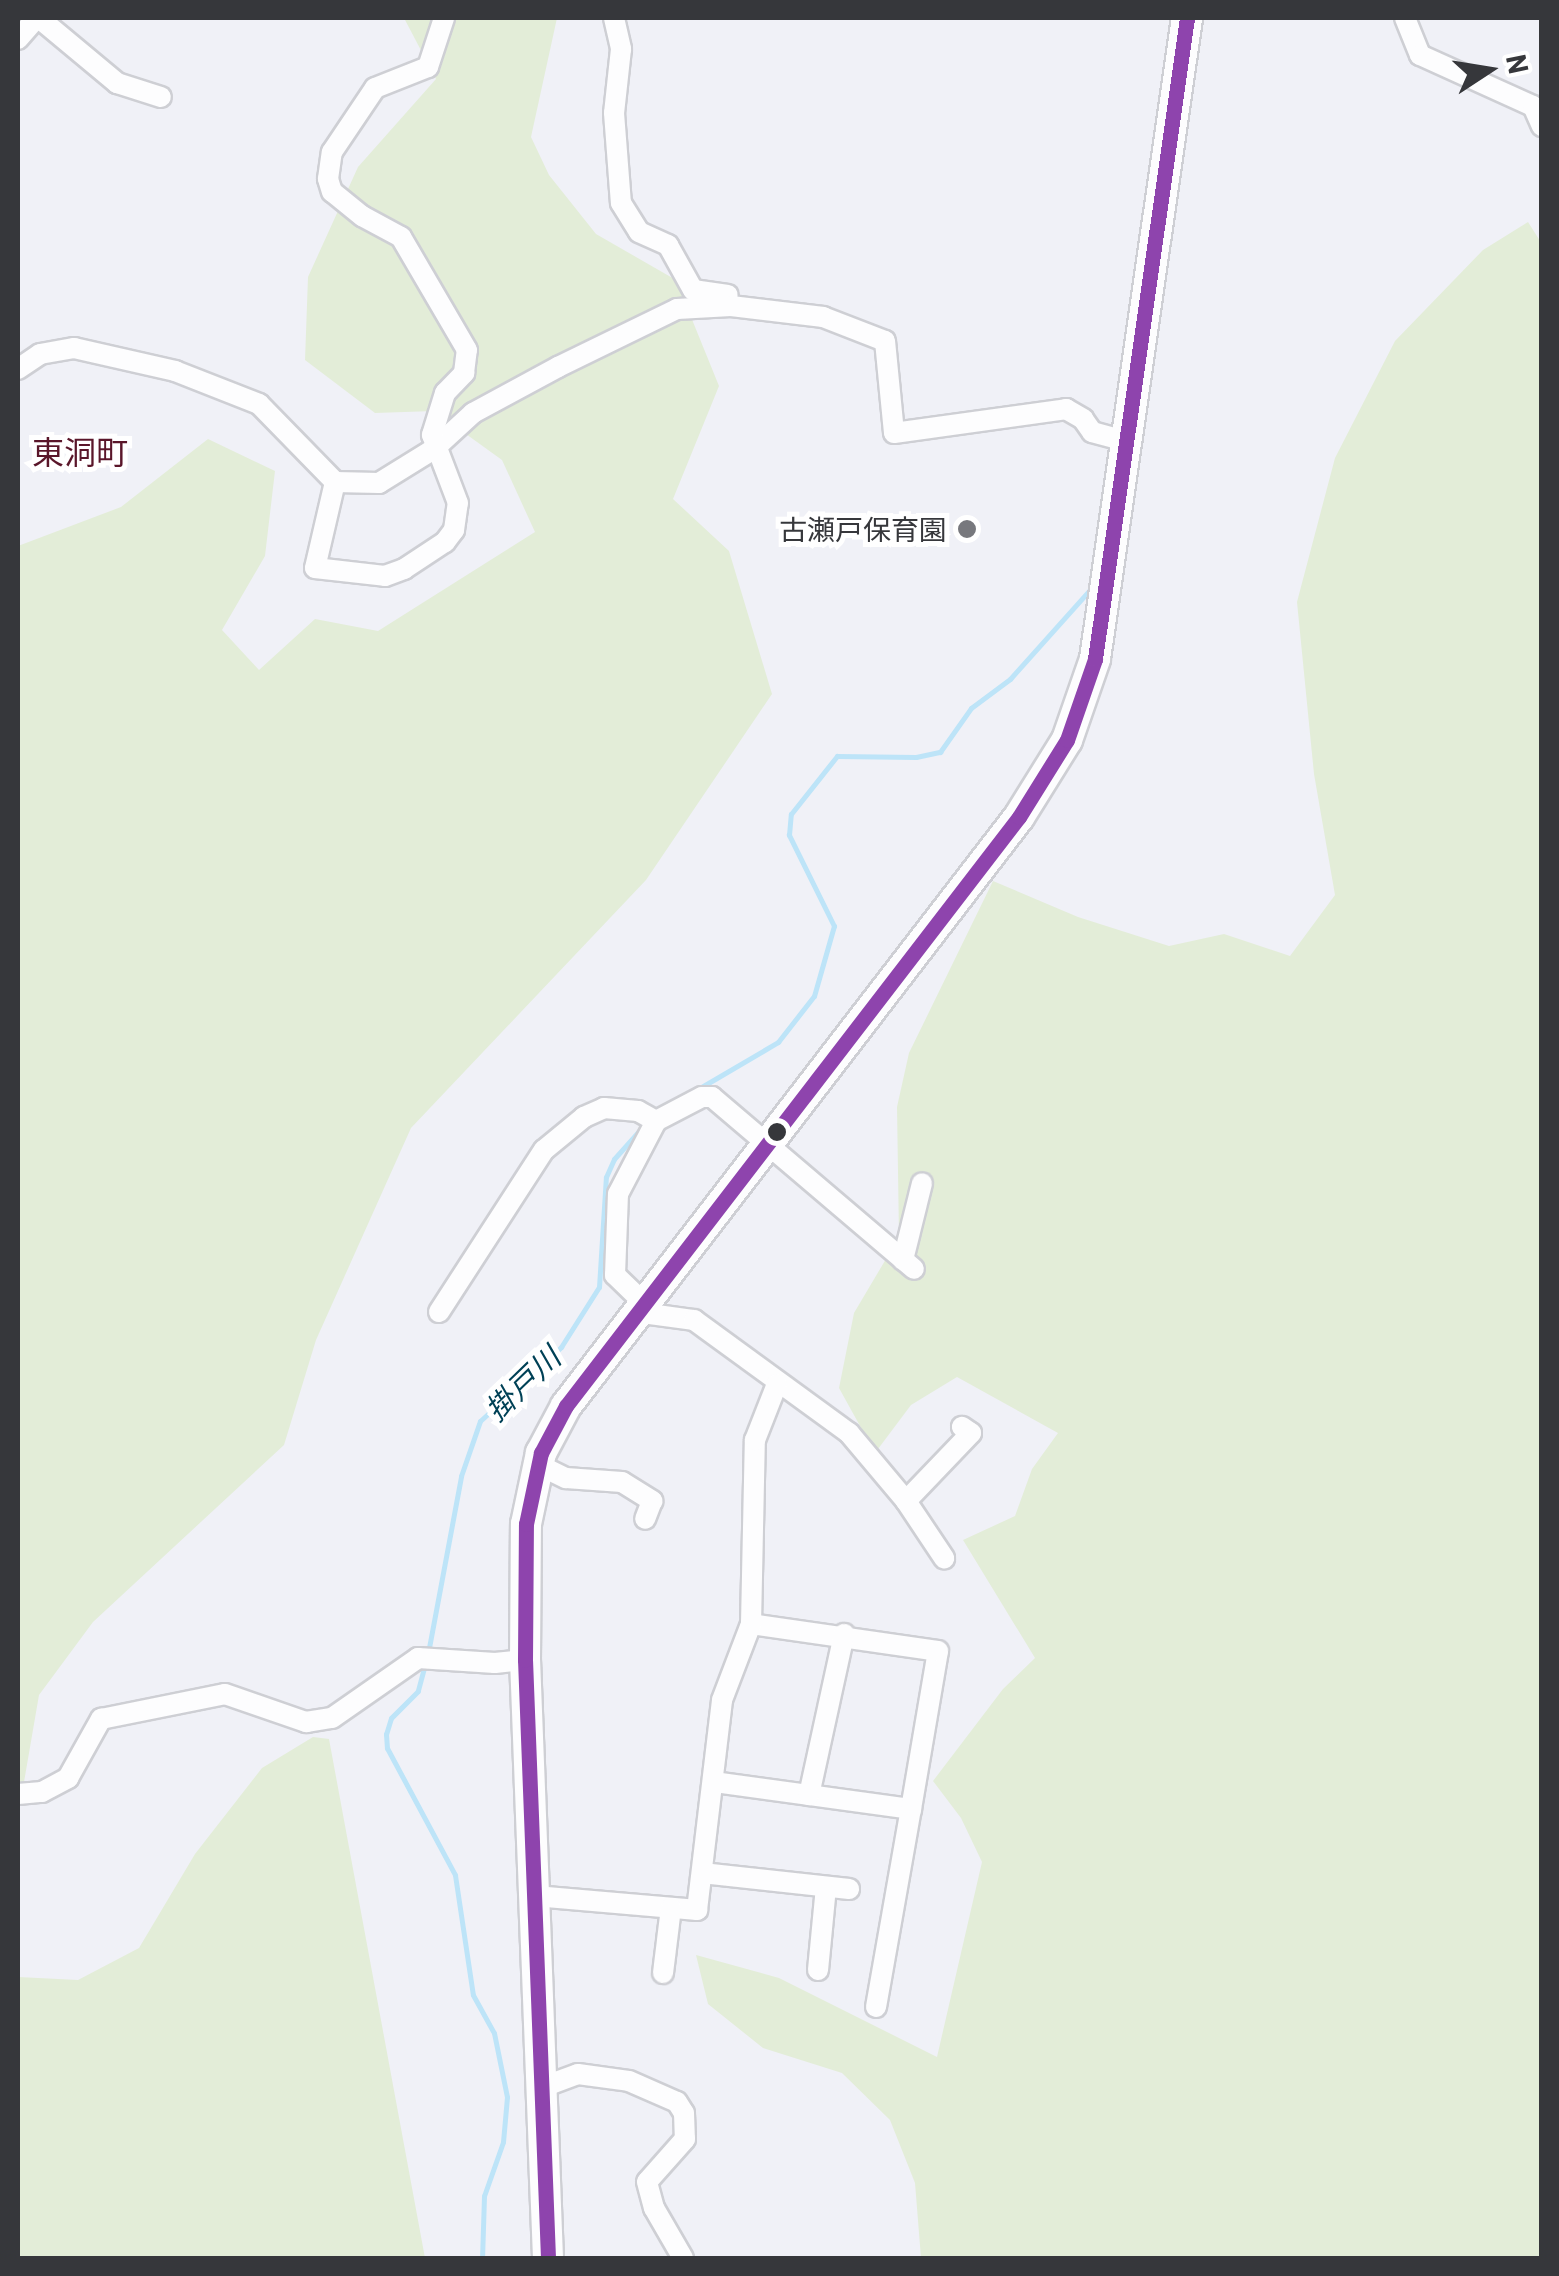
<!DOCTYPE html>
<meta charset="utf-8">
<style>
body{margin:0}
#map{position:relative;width:1559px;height:2276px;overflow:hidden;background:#f0f1f7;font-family:Barlow,"Noto Sans JP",sans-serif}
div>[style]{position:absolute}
.green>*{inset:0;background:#e3edd8}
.stream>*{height:5px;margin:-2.5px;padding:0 2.5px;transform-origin:2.5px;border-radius:2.5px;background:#bde4f8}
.roads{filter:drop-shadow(2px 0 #cecfd4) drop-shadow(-2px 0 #cecfd4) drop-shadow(0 2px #cecfd4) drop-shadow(0 -2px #cecfd4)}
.street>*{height:20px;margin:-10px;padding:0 10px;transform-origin:10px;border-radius:10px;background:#fdfdfe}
.secondary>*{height:30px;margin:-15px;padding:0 15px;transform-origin:15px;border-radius:15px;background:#fdfdfe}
.bus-1>*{height:15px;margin:-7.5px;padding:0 7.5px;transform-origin:7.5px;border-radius:7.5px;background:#8e44ad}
.dots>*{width:28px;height:28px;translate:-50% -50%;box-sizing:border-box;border:5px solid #fff;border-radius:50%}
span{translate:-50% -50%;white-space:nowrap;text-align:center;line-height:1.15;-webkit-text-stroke:10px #fff;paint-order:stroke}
.poi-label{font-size:28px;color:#36373b}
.right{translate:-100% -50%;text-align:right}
.water-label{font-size:30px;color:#004156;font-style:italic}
.quarter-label{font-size:32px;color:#5a162a}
.frame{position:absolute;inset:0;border:20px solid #36373b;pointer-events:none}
.north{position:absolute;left:1439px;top:20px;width:100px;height:100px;-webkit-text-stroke:8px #fff;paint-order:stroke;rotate:78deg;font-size:28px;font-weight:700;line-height:40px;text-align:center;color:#36373b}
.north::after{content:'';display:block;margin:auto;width:35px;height:45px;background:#36373b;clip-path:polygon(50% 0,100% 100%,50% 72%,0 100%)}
</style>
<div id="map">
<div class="green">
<i style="clip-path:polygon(404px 18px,557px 18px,531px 137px,549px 175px,596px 234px,676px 280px,719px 386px,673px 499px,729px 551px,772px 694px,646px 880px,411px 1128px,316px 1340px,284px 1445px,93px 1622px,39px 1695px,18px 1817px,18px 546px,121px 507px,208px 439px,275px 471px,265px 556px,222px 630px,259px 670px,315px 619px,378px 631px,535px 532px,502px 460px,434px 411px,375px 413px,305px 360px,308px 277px,358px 167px,436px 79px)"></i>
<i style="clip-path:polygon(1528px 222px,1542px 244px,1541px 2258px,921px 2258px,915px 2183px,890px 2120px,842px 2073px,763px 2048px,708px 2004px,696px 1955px,779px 1978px,937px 2057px,982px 1862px,961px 1818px,933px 1781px,1003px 1689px,1035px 1658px,963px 1540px,1015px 1516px,1032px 1469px,1058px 1433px,957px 1377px,911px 1405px,875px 1453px,839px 1388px,854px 1313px,899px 1237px,897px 1107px,909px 1053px,993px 881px,1078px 917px,1169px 946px,1224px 934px,1290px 956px,1335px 895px,1314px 774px,1297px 602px,1335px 458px,1395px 341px,1483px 250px)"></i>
<i style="clip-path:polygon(313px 1737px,329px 1739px,425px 2258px,18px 2258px,18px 1977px,78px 1980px,139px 1948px,195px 1854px,262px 1768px)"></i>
</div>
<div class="stream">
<i style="left:698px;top:1089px;width:93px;rotate:-30.4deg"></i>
<i style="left:778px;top:1042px;width:58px;rotate:-52deg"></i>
<i style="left:814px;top:996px;width:73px;rotate:-74.1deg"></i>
<i style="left:834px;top:926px;width:102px;rotate:-116.3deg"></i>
<i style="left:789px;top:835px;width:21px;rotate:-85deg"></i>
<i style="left:791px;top:814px;width:74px;rotate:-51.6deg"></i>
<i style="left:837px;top:756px;width:79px;rotate:0.7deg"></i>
<i style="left:916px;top:757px;width:25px;rotate:-12deg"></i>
<i style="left:940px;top:752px;width:54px;rotate:-54.8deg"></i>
<i style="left:971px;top:708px;width:49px;rotate:-36.6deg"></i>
<i style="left:1010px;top:679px;width:126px;rotate:-48.2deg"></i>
<i style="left:428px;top:1653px;width:180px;rotate:-79.4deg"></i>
<i style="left:461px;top:1476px;width:58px;rotate:-70.9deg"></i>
<i style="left:480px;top:1421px;width:110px;rotate:-42.4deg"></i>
<i style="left:561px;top:1347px;width:71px;rotate:-57.7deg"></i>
<i style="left:599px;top:1287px;width:110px;rotate:-86.4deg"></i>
<i style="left:606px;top:1177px;width:20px;rotate:-66deg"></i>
<i style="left:614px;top:1159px;width:50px;rotate:-48.3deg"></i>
<i style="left:425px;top:1664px;width:28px;rotate:105deg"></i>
<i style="left:418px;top:1691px;width:38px;rotate:135deg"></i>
<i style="left:391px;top:1718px;width:17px;rotate:107deg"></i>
<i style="left:386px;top:1734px;width:14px;rotate:86deg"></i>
<i style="left:387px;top:1748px;width:144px;rotate:61.8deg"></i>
<i style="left:455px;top:1875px;width:121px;rotate:81.5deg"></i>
<i style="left:473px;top:1995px;width:43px;rotate:61.1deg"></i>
<i style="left:494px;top:2033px;width:65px;rotate:78.5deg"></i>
<i style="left:507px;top:2097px;width:45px;rotate:95.1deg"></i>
<i style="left:503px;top:2142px;width:57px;rotate:109.4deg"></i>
<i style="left:484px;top:2196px;width:62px;rotate:91.8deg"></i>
</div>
<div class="roads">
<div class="street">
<i style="left:39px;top:18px;width:102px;rotate:39.8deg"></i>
<i style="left:117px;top:83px;width:46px;rotate:17.7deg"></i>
<i style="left:614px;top:18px;width:32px;rotate:77deg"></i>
<i style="left:621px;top:49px;width:64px;rotate:96.2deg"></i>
<i style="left:614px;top:113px;width:90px;rotate:85.6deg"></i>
<i style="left:621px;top:203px;width:34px;rotate:58deg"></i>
<i style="left:639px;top:232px;width:32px;rotate:24deg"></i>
<i style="left:668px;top:245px;width:51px;rotate:60.9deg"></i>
<i style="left:693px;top:290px;width:35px;rotate:8deg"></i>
<i style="left:1405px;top:18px;width:40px;rotate:68deg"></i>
<i style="left:1420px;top:55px;width:124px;rotate:24.3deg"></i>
<i style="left:1533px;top:106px;width:22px;rotate:66deg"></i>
<i style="left:18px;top:39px;width:28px;rotate:-49deg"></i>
<i style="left:18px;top:369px;width:27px;rotate:-34deg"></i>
<i style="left:40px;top:354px;width:35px;rotate:-10deg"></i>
<i style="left:74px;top:348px;width:104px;rotate:12.8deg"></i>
<i style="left:175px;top:371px;width:90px;rotate:21.4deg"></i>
<i style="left:259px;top:404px;width:109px;rotate:45.7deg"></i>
<i style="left:335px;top:482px;width:44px;rotate:1.3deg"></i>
<i style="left:379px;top:483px;width:65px;rotate:-31.7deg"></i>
<i style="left:434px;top:449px;width:53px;rotate:-42.7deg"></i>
<i style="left:473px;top:413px;width:97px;rotate:-28.4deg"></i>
<i style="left:558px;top:367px;width:132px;rotate:-26deg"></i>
<i style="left:677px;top:309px;width:54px;rotate:-3.2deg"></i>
<i style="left:731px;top:306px;width:93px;rotate:6.8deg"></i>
<i style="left:823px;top:317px;width:66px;rotate:21.2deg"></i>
<i style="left:885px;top:341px;width:92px;rotate:84.4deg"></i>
<i style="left:894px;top:433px;width:174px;rotate:-7.9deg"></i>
<i style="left:1066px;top:409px;width:20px;rotate:30deg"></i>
<i style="left:1083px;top:419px;width:16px;rotate:55deg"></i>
<i style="left:1092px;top:432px;width:35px;rotate:15deg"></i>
<i style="left:335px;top:482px;width:88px;rotate:103.1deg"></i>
<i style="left:315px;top:568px;width:70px;rotate:6.5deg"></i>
<i style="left:385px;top:576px;width:20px;rotate:-20deg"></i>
<i style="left:404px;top:569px;width:49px;rotate:-33.4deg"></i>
<i style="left:445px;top:542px;width:15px;rotate:-53deg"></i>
<i style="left:454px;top:530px;width:27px;rotate:-82deg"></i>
<i style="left:458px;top:503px;width:73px;rotate:-110.9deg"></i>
<i style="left:432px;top:435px;width:44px;rotate:-72.8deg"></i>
<i style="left:445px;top:393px;width:28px;rotate:-46deg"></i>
<i style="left:464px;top:373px;width:23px;rotate:-83deg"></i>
<i style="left:467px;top:350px;width:131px;rotate:-120.3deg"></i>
<i style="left:401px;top:237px;width:44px;rotate:-151.7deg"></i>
<i style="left:362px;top:216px;width:38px;rotate:-141deg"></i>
<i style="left:332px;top:192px;width:14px;rotate:-107deg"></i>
<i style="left:328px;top:179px;width:27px;rotate:-82deg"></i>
<i style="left:332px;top:152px;width:77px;rotate:-56.1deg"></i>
<i style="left:375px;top:88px;width:57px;rotate:-21.6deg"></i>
<i style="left:428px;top:67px;width:52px;rotate:-71.9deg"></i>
<i style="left:903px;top:1260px;width:79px;rotate:-76.1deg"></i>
<i style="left:643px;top:1302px;width:39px;rotate:-136deg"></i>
<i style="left:615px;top:1275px;width:81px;rotate:-87.9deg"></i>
<i style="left:618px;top:1194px;width:82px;rotate:-62.5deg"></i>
<i style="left:656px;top:1121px;width:52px;rotate:-27.6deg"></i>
<i style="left:702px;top:1097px;width:10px"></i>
<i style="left:712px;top:1097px;width:265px;rotate:40.4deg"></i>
<i style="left:439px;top:1312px;width:193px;rotate:-57.1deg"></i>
<i style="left:544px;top:1150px;width:52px;rotate:-39.5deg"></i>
<i style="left:584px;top:1117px;width:22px;rotate:-24deg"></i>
<i style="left:604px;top:1108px;width:34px;rotate:5deg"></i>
<i style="left:638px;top:1111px;width:21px;rotate:29deg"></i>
<i style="left:635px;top:1312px;width:60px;rotate:7.7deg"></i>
<i style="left:694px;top:1320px;width:192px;rotate:36.1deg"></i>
<i style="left:849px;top:1433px;width:89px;rotate:50deg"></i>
<i style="left:906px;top:1501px;width:69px;rotate:56.3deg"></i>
<i style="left:539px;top:1465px;width:30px;rotate:26deg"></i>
<i style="left:566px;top:1478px;width:56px;rotate:4.1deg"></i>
<i style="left:622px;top:1482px;width:36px;rotate:32deg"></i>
<i style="left:652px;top:1501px;width:19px;rotate:111deg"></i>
<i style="left:906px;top:1501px;width:94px;rotate:-46.3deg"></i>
<i style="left:971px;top:1433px;width:11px;rotate:-146deg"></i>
<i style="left:714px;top:1782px;width:199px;rotate:7.8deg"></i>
<i style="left:911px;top:1809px;width:160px;rotate:-80.3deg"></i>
<i style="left:938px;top:1651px;width:189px;rotate:-171.8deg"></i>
<i style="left:18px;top:1794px;width:24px;rotate:-5deg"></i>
<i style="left:42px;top:1792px;width:30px;rotate:-28deg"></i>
<i style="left:68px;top:1778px;width:68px;rotate:-60.8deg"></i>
<i style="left:101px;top:1719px;width:126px;rotate:-11.4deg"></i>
<i style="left:225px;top:1694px;width:86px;rotate:19.1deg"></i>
<i style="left:306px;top:1722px;width:26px;rotate:-9deg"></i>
<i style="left:332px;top:1718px;width:105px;rotate:-34.9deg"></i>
<i style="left:418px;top:1658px;width:77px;rotate:3.7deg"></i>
<i style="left:495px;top:1663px;width:30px;rotate:-6deg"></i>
<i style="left:809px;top:1795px;width:165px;rotate:-77.7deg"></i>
<i style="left:702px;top:1873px;width:148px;rotate:6.2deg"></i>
<i style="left:535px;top:1896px;width:163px;rotate:4.9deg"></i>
<i style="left:697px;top:1910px;width:211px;rotate:-83.2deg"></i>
<i style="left:722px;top:1700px;width:81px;rotate:-69.1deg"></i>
<i style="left:751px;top:1624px;width:184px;rotate:-88.8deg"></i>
<i style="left:755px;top:1440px;width:60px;rotate:-68.6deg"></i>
<i style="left:818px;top:1970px;width:83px;rotate:-84.5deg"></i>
<i style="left:663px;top:1973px;width:65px;rotate:-83deg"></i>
<i style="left:876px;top:2007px;width:201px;rotate:-80deg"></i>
<i style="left:540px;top:2088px;width:40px;rotate:-20.2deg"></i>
<i style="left:578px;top:2074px;width:51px;rotate:7.8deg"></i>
<i style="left:629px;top:2081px;width:52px;rotate:23.6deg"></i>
<i style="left:677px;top:2102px;width:13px;rotate:58deg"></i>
<i style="left:684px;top:2113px;width:26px;rotate:88deg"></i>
<i style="left:685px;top:2139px;width:57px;rotate:131.5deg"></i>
<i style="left:647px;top:2182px;width:27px;rotate:75deg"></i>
<i style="left:654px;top:2208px;width:58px;rotate:59.9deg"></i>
</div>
<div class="secondary">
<i style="left:548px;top:2258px;width:598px;rotate:-92.2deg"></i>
<i style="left:525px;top:1660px;width:136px;rotate:-89.6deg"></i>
<i style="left:526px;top:1524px;width:73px;rotate:-78.1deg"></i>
<i style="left:541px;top:1453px;width:53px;rotate:-62deg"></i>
<i style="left:566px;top:1406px;width:743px;rotate:-52.44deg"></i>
<i style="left:1019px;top:817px;width:91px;rotate:-58.1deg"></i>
<i style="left:1067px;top:740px;width:86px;rotate:-70.9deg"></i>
<i style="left:1095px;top:659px;width:648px;rotate:-81.83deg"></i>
</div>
</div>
<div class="bus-1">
<i style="left:548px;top:2258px;width:598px;rotate:-92.2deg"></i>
<i style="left:525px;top:1660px;width:136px;rotate:-89.6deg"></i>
<i style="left:526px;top:1524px;width:73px;rotate:-78.1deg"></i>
<i style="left:541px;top:1453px;width:53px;rotate:-62deg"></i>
<i style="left:566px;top:1406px;width:743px;rotate:-52.44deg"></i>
<i style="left:1019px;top:817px;width:91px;rotate:-58.1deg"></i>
<i style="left:1067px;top:740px;width:86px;rotate:-70.9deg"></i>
<i style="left:1095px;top:659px;width:648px;rotate:-81.83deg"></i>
</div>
<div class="dots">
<i style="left:967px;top:529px;background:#77787d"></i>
<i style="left:777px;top:1132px;background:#36373b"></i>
</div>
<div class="poi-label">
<span class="right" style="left:947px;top:529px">古瀬戸保育園</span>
</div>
<div class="water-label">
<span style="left:522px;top:1383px;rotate:-44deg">掛戸川</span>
</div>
<div class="quarter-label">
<span style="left:80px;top:451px">東洞町</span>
</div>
<div class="frame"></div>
<div class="north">N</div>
</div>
